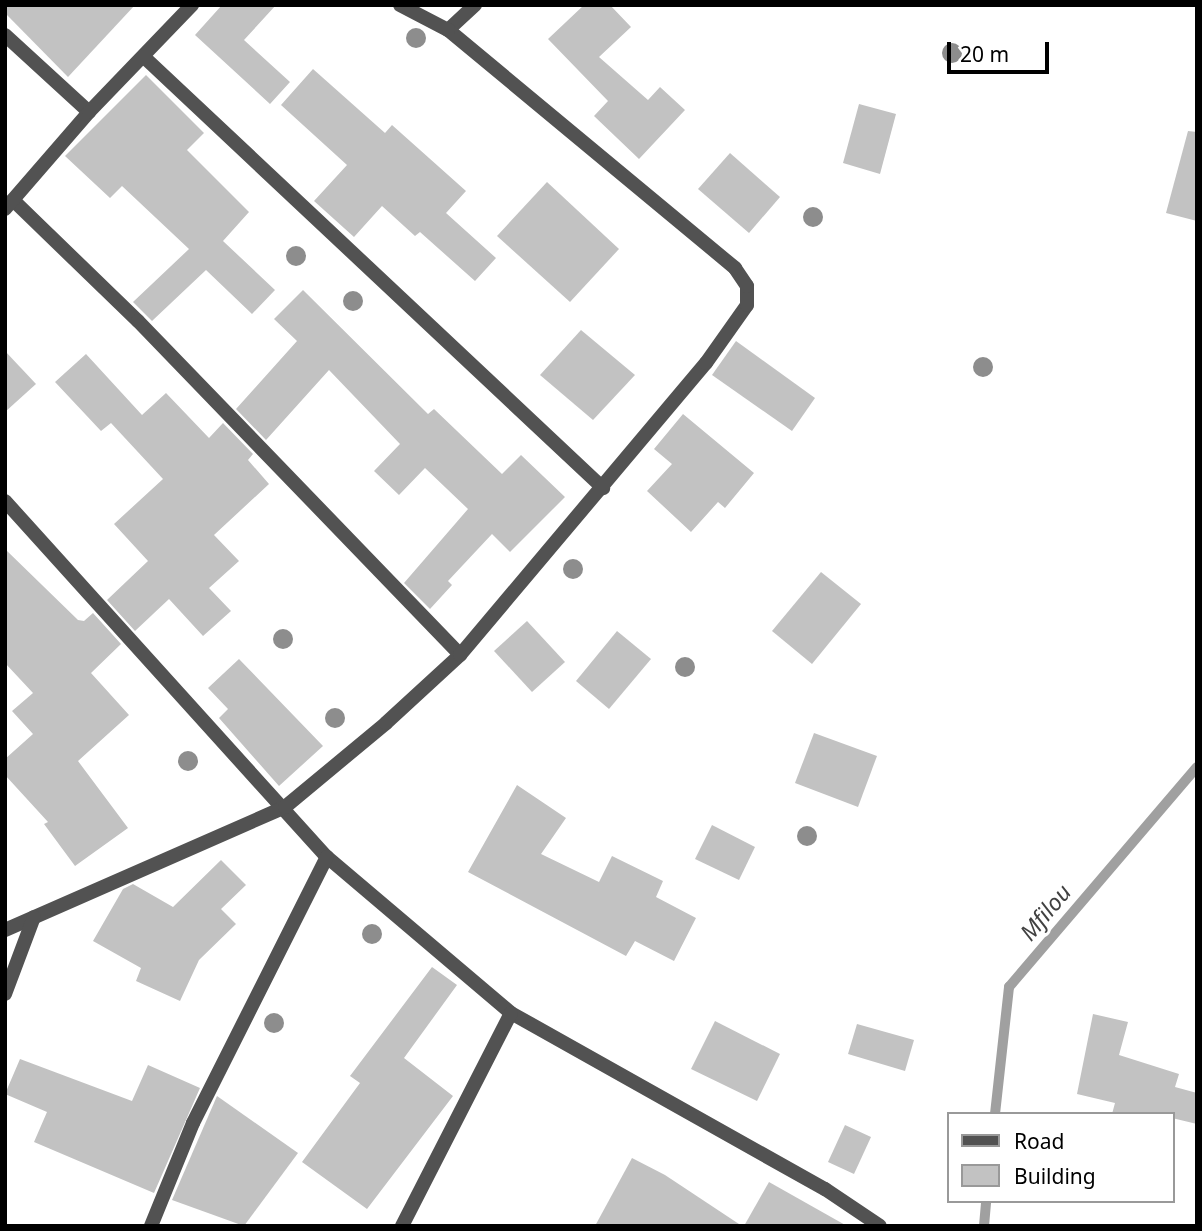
<!DOCTYPE html>
<style>
body{margin:0}
#map{position:relative;width:1202px;height:1231px;overflow:hidden;background:#fff;font-family:"Noto Sans",sans-serif}
div>[style]{position:absolute}
.stream>*{height:10px;margin:-5px;padding:0 5px;transform-origin:5px;border-radius:5px;background:#a0a0a0}
.building>*{inset:0;background:#c2c2c2}
.minor>*{height:14px;margin:-7px;padding:0 7px;transform-origin:7px;border-radius:7px;background:#525252}
.trees>*{width:20px;height:20px;margin:-10px;border-radius:50%;background:#8d8d8d}
span{translate:-50% -50%;white-space:nowrap;text-align:center;line-height:1.15;-webkit-text-stroke:6px #fff;paint-order:stroke}
.water-label{font-size:23px;color:#414141;font-style:italic}
.frame{position:absolute;inset:0;border:7px solid #000;pointer-events:none}
.legend{position:absolute;left:947px;top:1112px;width:228px;height:91px;box-sizing:border-box;background:#fff;border:2px solid #999;margin:0;padding:9px 12px;list-style:none;font-size:21px;color:#000}
.legend li{display:flex;align-items:center;gap:14px;height:35px}
.legend b{width:35px;border:2px solid #999}
.scale{position:absolute;left:947px;top:42px;width:102px;height:32px;box-sizing:border-box;border:4px solid #000;border-top:0;padding-left:9px;font-size:21px;line-height:24px;white-space:nowrap;color:#000;-webkit-text-stroke:5px #fff;paint-order:stroke}
</style>
<div id="map">
<div class="stream">
<i style="left:995px;top:1114px;width:128px;rotate:-83.7deg"></i>
<i style="left:1009px;top:987px;width:289px;rotate:-49.5deg"></i>
<i style="left:984px;top:1226px;width:25px;rotate:-85deg"></i>
</div>
<div class="building">
<i style="clip-path:polygon(5px 5px,135px 5px,68px 77px,5px 13px)"></i>
<i style="clip-path:polygon(222px 5px,276px 5px,244px 40px,290px 82px,270px 104px,195px 35px)"></i>
<i style="clip-path:polygon(584px 5px,610px 5px,631px 27px,599px 57px,648px 100px,660px 87px,685px 110px,639px 159px,594px 116px,608px 101px,548px 39px)"></i>
<i style="clip-path:polygon(313px 69px,385px 133px,392px 125px,466px 191px,446px 213px,496px 258px,475px 281px,420px 232px,415px 236px,382px 206px,354px 237px,314px 201px,347px 165px,281px 105px)"></i>
<i style="clip-path:polygon(146px 75px,204px 133px,187px 150px,249px 212px,223px 241px,275px 290px,252px 314px,206px 270px,152px 321px,133px 302px,189px 249px,122px 186px,110px 198px,65px 156px)"></i>
<i style="clip-path:polygon(859px 104px,896px 114px,880px 174px,843px 163px)"></i>
<i style="clip-path:polygon(1188px 131px,1197px 132px,1197px 221px,1166px 213px)"></i>
<i style="clip-path:polygon(730px 153px,780px 197px,749px 233px,698px 189px)"></i>
<i style="clip-path:polygon(547px 182px,619px 249px,570px 302px,497px 236px)"></i>
<i style="clip-path:polygon(303px 290px,428px 414px,434px 409px,502px 474px,521px 455px,565px 497px,510px 552px,492px 534px,448px 581px,452px 585px,430px 609px,404px 583px,468px 509px,425px 468px,399px 495px,374px 471px,400px 444px,329px 370px,266px 440px,236px 409px,297px 341px,274px 319px)"></i>
<i style="clip-path:polygon(581px 330px,635px 375px,593px 420px,540px 375px)"></i>
<i style="clip-path:polygon(736px 341px,815px 398px,792px 431px,712px 375px)"></i>
<i style="clip-path:polygon(5px 351px,36px 384px,5px 412px)"></i>
<i style="clip-path:polygon(86px 354px,142px 415px,166px 393px,209px 438px,223px 423px,253px 454px,248px 460px,269px 484px,214px 535px,239px 561px,209px 588px,231px 611px,203px 636px,169px 599px,135px 631px,107px 600px,148px 561px,114px 524px,163px 479px,111px 423px,101px 431px,55px 382px)"></i>
<i style="clip-path:polygon(683px 414px,754px 473px,725px 508px,718px 502px,691px 532px,647px 491px,672px 464px,654px 449px)"></i>
<i style="clip-path:polygon(5px 549px,78px 620px,84px 621px,93px 613px,121px 644px,91px 673px,129px 715px,78px 761px,128px 828px,75px 866px,44px 824px,48px 822px,5px 775px,5px 759px,33px 734px,12px 711px,33px 693px,5px 663px)"></i>
<i style="clip-path:polygon(821px 572px,861px 604px,812px 664px,772px 631px)"></i>
<i style="clip-path:polygon(527px 621px,565px 662px,532px 692px,494px 651px)"></i>
<i style="clip-path:polygon(617px 631px,651px 659px,609px 709px,576px 681px)"></i>
<i style="clip-path:polygon(239px 659px,323px 746px,279px 786px,219px 718px,228px 709px,208px 688px)"></i>
<i style="clip-path:polygon(814px 733px,877px 756px,858px 807px,795px 783px)"></i>
<i style="clip-path:polygon(517px 785px,566px 818px,541px 854px,599px 882px,612px 856px,663px 881px,656px 897px,696px 918px,674px 961px,635px 941px,626px 956px,468px 872px)"></i>
<i style="clip-path:polygon(712px 825px,755px 847px,739px 880px,695px 859px)"></i>
<i style="clip-path:polygon(221px 860px,246px 885px,221px 909px,236px 924px,199px 960px,180px 1001px,136px 981px,141px 968px,93px 941px,123px 889px,133px 884px,173px 907px)"></i>
<i style="clip-path:polygon(432px 967px,457px 985px,404px 1058px,453px 1096px,367px 1209px,302px 1162px,360px 1083px,350px 1076px)"></i>
<i style="clip-path:polygon(1093px 1014px,1128px 1022px,1119px 1055px,1179px 1074px,1175px 1087px,1197px 1093px,1197px 1124px,1172px 1118px,1172px 1114px,1112px 1114px,1115px 1103px,1077px 1094px)"></i>
<i style="clip-path:polygon(715px 1021px,780px 1054px,757px 1101px,691px 1069px)"></i>
<i style="clip-path:polygon(857px 1024px,914px 1040px,905px 1071px,848px 1054px)"></i>
<i style="clip-path:polygon(20px 1059px,132px 1101px,148px 1065px,200px 1088px,154px 1193px,34px 1142px,47px 1112px,5px 1094px)"></i>
<i style="clip-path:polygon(217px 1096px,298px 1153px,244px 1226px,172px 1200px)"></i>
<i style="clip-path:polygon(845px 1125px,871px 1137px,854px 1174px,828px 1162px)"></i>
<i style="clip-path:polygon(632px 1158px,665px 1175px,742px 1226px,595px 1226px)"></i>
<i style="clip-path:polygon(769px 1182px,847px 1226px,744px 1226px)"></i>
</div>
<div class="minor">
<i style="left:448px;top:30px;width:37px;rotate:-43deg"></i>
<i style="left:5px;top:35px;width:114px;rotate:42.5deg"></i>
<i style="left:144px;top:57px;width:630px;rotate:43.2deg"></i>
<i style="left:13px;top:200px;width:174px;rotate:44.1deg"></i>
<i style="left:138px;top:321px;width:464px;rotate:46deg"></i>
<i style="left:5px;top:209px;width:128px;rotate:-49.1deg"></i>
<i style="left:89px;top:112px;width:149px;rotate:-46.1deg"></i>
<i style="left:5px;top:501px;width:480px;rotate:47.9deg"></i>
<i style="left:327px;top:857px;width:241px;rotate:40.3deg"></i>
<i style="left:511px;top:1013px;width:360px;rotate:29.3deg"></i>
<i style="left:825px;top:1189px;width:66px;rotate:33.9deg"></i>
<i style="left:5px;top:930px;width:306px;rotate:-23.7deg"></i>
<i style="left:285px;top:807px;width:131px;rotate:-39.7deg"></i>
<i style="left:386px;top:723px;width:100px;rotate:-42.6deg"></i>
<i style="left:460px;top:655px;width:382px;rotate:-49.9deg"></i>
<i style="left:706px;top:363px;width:71px;rotate:-54.7deg"></i>
<i style="left:747px;top:305px;width:19px;rotate:-90deg"></i>
<i style="left:747px;top:286px;width:22px;rotate:-124deg"></i>
<i style="left:735px;top:268px;width:373px;rotate:-140.3deg"></i>
<i style="left:448px;top:30px;width:54px;rotate:-152.5deg"></i>
<i style="left:5px;top:994px;width:82px;rotate:-69.4deg"></i>
<i style="left:151px;top:1226px;width:111px;rotate:-67.8deg"></i>
<i style="left:193px;top:1123px;width:298px;rotate:-63.3deg"></i>
<i style="left:402px;top:1226px;width:239px;rotate:-62.9deg"></i>
</div>
<div class="trees">
<i style="left:416px;top:38px"></i>
<i style="left:952px;top:53px"></i>
<i style="left:813px;top:217px"></i>
<i style="left:296px;top:256px"></i>
<i style="left:353px;top:301px"></i>
<i style="left:983px;top:367px"></i>
<i style="left:573px;top:569px"></i>
<i style="left:283px;top:639px"></i>
<i style="left:685px;top:667px"></i>
<i style="left:335px;top:718px"></i>
<i style="left:188px;top:761px"></i>
<i style="left:807px;top:836px"></i>
<i style="left:372px;top:934px"></i>
<i style="left:274px;top:1023px"></i>
</div>
<div class="water-label">
<span style="left:1045px;top:912px;rotate:-50deg">Mfilou</span>
</div>
<div class="frame"></div>
<ul class="legend">
<li><b style="height:9px;background:#525252"></b>Road</li>
<li><b style="height:19px;background:#c2c2c2"></b>Building</li>
</ul>
<div class="scale">20 m</div>
</div>
